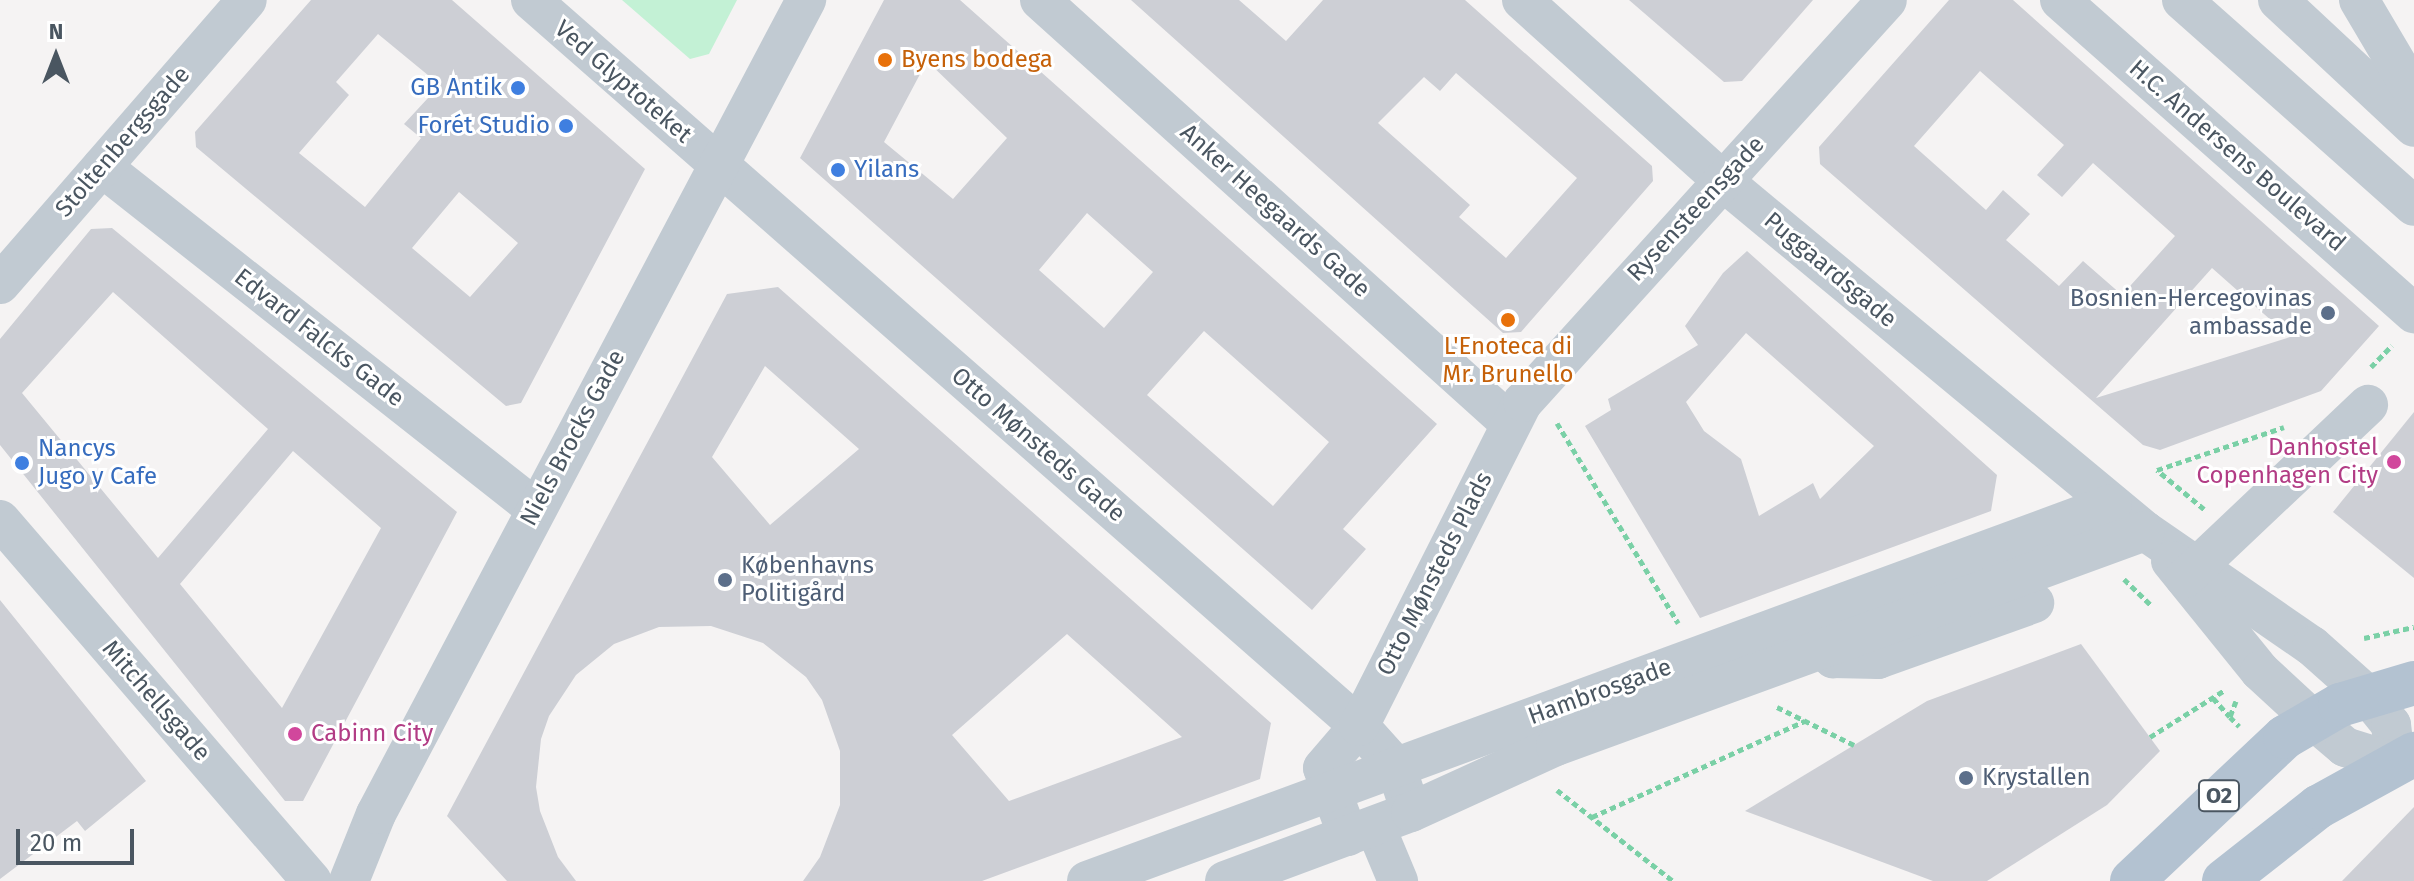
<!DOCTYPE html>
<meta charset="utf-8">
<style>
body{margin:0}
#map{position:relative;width:2414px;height:881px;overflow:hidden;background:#f5f3f3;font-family:"Fira Sans",sans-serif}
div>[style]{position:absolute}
.green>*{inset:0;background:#c3f1d5}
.building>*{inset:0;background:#cdcfd5}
.path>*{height:5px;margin-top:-2.5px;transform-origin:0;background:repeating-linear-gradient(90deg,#7ad0a6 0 6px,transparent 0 10px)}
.minor>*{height:40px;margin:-20px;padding:0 20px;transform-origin:20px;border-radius:20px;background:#c1cad2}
.major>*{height:44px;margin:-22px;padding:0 22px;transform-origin:22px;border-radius:22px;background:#b3c2d1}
.dots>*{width:22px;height:22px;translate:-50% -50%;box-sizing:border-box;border:4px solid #fff;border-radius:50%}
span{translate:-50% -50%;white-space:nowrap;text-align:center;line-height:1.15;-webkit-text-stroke:6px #fff;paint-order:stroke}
.shield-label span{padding:2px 6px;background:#fff;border:2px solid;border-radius:6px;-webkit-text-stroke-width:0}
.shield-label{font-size:22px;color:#4a5661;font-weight:700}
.food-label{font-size:24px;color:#c56008}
.left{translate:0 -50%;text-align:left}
.street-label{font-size:24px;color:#4a5661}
.shop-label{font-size:24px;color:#366cbe}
.right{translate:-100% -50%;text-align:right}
.service-label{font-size:24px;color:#4e5e75}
.hotel-label{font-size:24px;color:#b23c85}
.north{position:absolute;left:16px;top:16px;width:80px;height:80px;-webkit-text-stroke:6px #fff;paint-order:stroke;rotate:0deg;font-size:22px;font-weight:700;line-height:32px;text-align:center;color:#4a5661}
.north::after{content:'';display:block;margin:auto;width:28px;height:36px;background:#4a5661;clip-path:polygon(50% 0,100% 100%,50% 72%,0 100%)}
.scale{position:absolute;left:16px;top:829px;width:118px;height:36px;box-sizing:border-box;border:4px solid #4a5661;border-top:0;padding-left:10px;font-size:24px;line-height:28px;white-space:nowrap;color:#4a5661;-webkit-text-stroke:6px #fff;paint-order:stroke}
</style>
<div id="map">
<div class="green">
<i style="clip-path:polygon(622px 0,737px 0,709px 54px,690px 59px)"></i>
</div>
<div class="building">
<i style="clip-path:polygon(evenodd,311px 0,452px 0,645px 169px,521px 403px,506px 406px,196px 147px,195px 132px,311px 0,378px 34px,440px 85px,404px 124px,421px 138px,365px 207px,299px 153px,349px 95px,336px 82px,378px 34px,311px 0,459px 192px,518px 243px,470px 297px,412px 248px,459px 192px)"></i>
<i style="clip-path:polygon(evenodd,884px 0,960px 0,1437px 424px,1343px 529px,1366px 549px,1312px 610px,800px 158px,884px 0,927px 61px,1007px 138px,953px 199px,884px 142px,927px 61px,884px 0,1087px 213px,1153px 272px,1104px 328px,1039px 270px,1087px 213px,884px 0,1204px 331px,1329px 442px,1273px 506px,1147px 395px,1204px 331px)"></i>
<i style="clip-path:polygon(evenodd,1131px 0,1239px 0,1286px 41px,1323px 0,1465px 0,1652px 166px,1653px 181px,1521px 332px,1503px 333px,1131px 0,1456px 73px,1577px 178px,1506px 258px,1459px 217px,1470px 205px,1378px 123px,1424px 77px,1440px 91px,1456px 73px)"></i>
<i style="clip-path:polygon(1629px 0,1813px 0,1742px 81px,1724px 82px)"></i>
<i style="clip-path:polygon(evenodd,1949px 0,2013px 0,2379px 326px,2321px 391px,2160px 450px,2143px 445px,1820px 164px,1819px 147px,1949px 0,1980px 71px,2064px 145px,2037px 175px,2062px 197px,2093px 163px,2175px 236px,2122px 295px,2083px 261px,2059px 286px,2006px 240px,2030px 214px,2003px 190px,1986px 210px,1914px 146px,1980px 71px,1949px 0,2212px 268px,2290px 337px,2096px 398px,2212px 268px)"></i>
<i style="clip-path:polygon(evenodd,112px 228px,457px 512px,303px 801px,285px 801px,0 445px,0 339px,91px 229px,112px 228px,113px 292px,268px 429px,158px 558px,22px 393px,113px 292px,112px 228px,293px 451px,381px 528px,282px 708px,180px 584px,293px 451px)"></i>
<i style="clip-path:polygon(evenodd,1747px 251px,1997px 475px,1991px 511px,1700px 618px,1585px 426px,1611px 410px,1608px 399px,1698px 345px,1685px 326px,1723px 273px,1747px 251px,1746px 333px,1874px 446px,1820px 499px,1813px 483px,1759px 516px,1741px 459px,1704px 431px,1686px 402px,1746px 333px)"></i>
<i style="clip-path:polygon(evenodd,778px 287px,1271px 723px,1260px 779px,982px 881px,803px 881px,820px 857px,840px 805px,840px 751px,822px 700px,806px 677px,763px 643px,711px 626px,659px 627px,614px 644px,576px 675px,549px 716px,541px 739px,536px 787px,540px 811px,558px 857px,576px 881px,507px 881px,447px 816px,727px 294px,778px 287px,765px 366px,859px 449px,770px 525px,712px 457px,765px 366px,778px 287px,1067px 634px,1182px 737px,1009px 801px,952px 735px,1067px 634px)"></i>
<i style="clip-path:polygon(2414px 412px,2414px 578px,2333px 512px)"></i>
<i style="clip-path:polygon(0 600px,146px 781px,85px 831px,77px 821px,0 879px)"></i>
<i style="clip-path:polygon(2081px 644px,2160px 751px,2107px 805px,1987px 881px,1933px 881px,1745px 811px,1927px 701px)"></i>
<i style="clip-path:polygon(2414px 807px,2414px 881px,2342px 881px)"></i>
</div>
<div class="path">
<i style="left:2371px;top:367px;width:30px;rotate:-46deg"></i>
<i style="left:1557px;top:423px;width:234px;rotate:58.8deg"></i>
<i style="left:2204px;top:509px;width:61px;rotate:-140.3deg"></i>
<i style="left:2157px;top:470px;width:134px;rotate:-18.7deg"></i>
<i style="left:2124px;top:579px;width:39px;rotate:44deg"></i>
<i style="left:2364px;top:638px;width:51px;rotate:-12.4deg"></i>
<i style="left:2213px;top:698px;width:25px;rotate:48deg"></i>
<i style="left:2236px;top:701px;width:17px;rotate:111deg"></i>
<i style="left:2230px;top:717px;width:13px;rotate:45deg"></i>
<i style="left:1777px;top:707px;width:86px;rotate:26.3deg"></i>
<i style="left:2150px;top:737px;width:89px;rotate:-32.1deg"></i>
<i style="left:1557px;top:790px;width:147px;rotate:38.1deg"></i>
<i style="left:1592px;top:817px;width:234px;rotate:-24.3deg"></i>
</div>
<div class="minor">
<i style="left:531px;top:0;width:1101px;rotate:41.24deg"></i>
<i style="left:1359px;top:726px;width:55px;rotate:47.9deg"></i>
<i style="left:1396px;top:767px;width:47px;rotate:71.6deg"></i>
<i style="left:1040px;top:0;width:632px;rotate:41.99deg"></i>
<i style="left:1522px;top:0;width:272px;rotate:42deg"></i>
<i style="left:1724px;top:182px;width:547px;rotate:39.66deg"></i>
<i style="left:2145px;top:531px;width:203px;rotate:34.6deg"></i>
<i style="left:2312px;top:646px;width:74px;rotate:41.7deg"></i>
<i style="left:2367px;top:695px;width:38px;rotate:51deg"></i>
<i style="left:2391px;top:725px;width:38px;rotate:83deg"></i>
<i style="left:2060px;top:0;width:473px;rotate:41.5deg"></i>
<i style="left:2182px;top:0;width:310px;rotate:41.6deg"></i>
<i style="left:2278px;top:0;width:186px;rotate:43deg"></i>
<i style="left:2359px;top:0;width:108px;rotate:59.4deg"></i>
<i style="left:102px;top:167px;width:553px;rotate:38.24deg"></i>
<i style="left:0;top:284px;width:376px;rotate:-49deg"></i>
<i style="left:0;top:520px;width:477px;rotate:49.2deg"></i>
<i style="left:2171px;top:561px;width:141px;rotate:51deg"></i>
<i style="left:2260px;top:671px;width:71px;rotate:42.7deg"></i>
<i style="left:2312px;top:719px;width:43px;rotate:40.3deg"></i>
<i style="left:2345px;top:747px;width:53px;rotate:17.4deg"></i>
<i style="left:2185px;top:578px;width:252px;rotate:-43.4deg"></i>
<i style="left:1830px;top:650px;width:9px;rotate:69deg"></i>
<i style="left:1833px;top:658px;width:45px;rotate:1.3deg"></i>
<i style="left:1878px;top:659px;width:166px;rotate:-19.7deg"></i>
<i style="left:1375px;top:826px;width:60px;rotate:67.3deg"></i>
<i style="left:1348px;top:836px;width:72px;rotate:-110.2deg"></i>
<i style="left:1323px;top:768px;width:55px;rotate:-49.4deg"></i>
<i style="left:1359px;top:726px;width:363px;rotate:-63.2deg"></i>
<i style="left:1523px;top:402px;width:542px;rotate:-47.84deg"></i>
<i style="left:349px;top:881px;width:72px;rotate:-68.1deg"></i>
<i style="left:376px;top:814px;width:921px;rotate:-62.15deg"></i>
<i style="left:1087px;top:881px;width:1092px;rotate:-20.19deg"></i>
<i style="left:1225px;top:881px;width:198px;rotate:-20.4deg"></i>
<i style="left:1411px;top:812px;width:159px;rotate:-24.5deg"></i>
<i style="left:1556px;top:746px;width:627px;rotate:-20.05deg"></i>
</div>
<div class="major">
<i style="left:2132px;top:881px;width:210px;rotate:-43.3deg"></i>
<i style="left:2285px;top:737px;width:64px;rotate:-30.2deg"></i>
<i style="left:2340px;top:705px;width:77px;rotate:-16.6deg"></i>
<i style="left:2224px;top:881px;width:120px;rotate:-38.2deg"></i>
<i style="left:2318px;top:807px;width:110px;rotate:-28.9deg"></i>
</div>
<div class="dots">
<i style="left:885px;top:60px;background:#e8710a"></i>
<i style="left:518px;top:88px;background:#3f7fe0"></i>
<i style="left:566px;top:126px;background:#3f7fe0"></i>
<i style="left:838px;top:170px;background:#3f7fe0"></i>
<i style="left:2328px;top:313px;background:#5c6f8a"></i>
<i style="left:1508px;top:320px;background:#e8710a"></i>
<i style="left:2394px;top:462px;background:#d1479c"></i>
<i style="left:22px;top:463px;background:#3f7fe0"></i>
<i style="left:725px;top:580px;background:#5c6f8a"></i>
<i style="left:295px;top:734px;background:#d1479c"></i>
<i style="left:1966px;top:778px;background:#5c6f8a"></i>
</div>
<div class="shield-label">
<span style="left:2219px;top:796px">O2</span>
</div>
<div class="food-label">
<span class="left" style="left:901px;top:60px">Byens bodega</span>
<span style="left:1508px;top:361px">L'Enoteca di<br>Mr. Brunello</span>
</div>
<div class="street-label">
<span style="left:623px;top:82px;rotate:41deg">Ved Glyptoteket</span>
<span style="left:123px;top:142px;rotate:-49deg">Stoltenbergsgade</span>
<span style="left:2237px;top:156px;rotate:41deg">H.C. Andersens Boulevard</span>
<span style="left:1696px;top:209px;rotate:-47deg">Rysensteensgade</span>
<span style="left:1275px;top:211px;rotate:42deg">Anker Heegaards Gade</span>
<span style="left:1830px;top:270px;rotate:40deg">Puggaardsgade</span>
<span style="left:319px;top:338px;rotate:38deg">Edvard Falcks Gade</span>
<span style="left:573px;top:438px;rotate:-62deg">Niels Brocks Gade</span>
<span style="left:1038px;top:445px;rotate:41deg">Otto Mønsteds Gade</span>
<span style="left:1435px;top:574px;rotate:-63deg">Otto Mønsteds Plads</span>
<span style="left:1600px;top:692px;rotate:-20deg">Hambrosgade</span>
<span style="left:156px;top:701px;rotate:49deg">Mitchellsgade</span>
</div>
<div class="shop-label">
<span class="right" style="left:502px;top:88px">GB Antik</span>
<span class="right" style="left:550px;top:126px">Forét Studio</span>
<span class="left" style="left:854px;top:170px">Yilans</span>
<span class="left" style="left:38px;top:463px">Nancys<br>Jugo y Cafe</span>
</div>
<div class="service-label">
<span class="right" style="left:2312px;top:313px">Bosnien-Hercegovinas<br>ambassade</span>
<span class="left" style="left:741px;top:580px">Københavns<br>Politigård</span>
<span class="left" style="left:1982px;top:778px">Krystallen</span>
</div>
<div class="hotel-label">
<span class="right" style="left:2378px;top:462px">Danhostel<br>Copenhagen City</span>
<span class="left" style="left:311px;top:734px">Cabinn City</span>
</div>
<div class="north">N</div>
<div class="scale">20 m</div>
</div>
